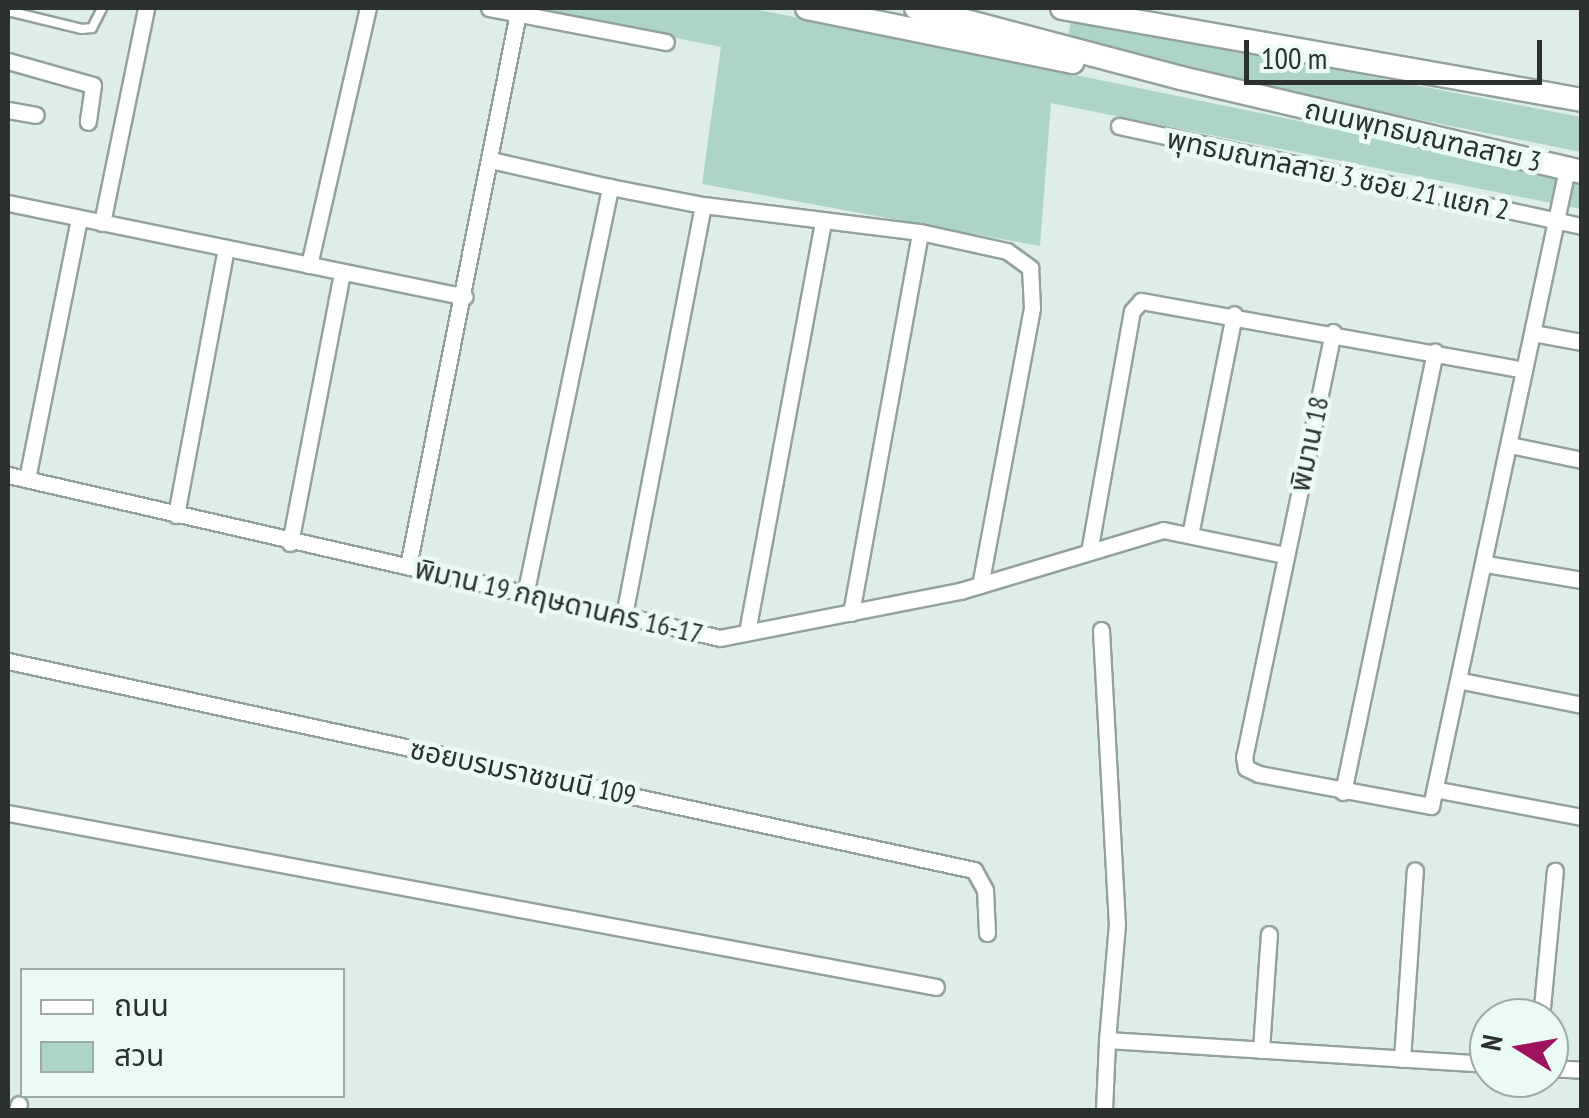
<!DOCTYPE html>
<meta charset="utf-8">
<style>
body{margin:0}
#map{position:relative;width:1589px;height:1118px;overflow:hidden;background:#ddede7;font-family:"PT Sans Narrow","Noto Sans Thai",sans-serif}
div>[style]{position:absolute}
.green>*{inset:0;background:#aed4c6}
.roads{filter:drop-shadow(2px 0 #92a19b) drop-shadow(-2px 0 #92a19b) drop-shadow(0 2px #92a19b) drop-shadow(0 -2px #92a19b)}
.service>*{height:8px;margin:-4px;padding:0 4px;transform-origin:4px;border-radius:4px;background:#fff}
.minor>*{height:15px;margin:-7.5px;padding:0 7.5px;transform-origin:7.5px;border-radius:7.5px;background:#fff}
.secondary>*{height:22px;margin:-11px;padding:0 11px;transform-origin:11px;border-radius:11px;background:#fff}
span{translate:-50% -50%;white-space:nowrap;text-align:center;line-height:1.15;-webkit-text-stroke:9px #eafaf4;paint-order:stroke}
.street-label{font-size:28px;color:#2b312f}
.frame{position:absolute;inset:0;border:10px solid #2b312f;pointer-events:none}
.legend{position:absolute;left:20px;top:968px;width:325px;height:130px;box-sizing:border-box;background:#eafaf4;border:2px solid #9eaaa5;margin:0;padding:12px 18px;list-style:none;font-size:30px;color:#2b312f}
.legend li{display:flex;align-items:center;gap:20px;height:50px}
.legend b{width:50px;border:2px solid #9eaaa5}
.north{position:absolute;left:1469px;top:998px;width:100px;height:100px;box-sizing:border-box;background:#eafaf4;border:2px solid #9eaaa5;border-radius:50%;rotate:281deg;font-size:28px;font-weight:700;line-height:40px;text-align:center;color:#2b312f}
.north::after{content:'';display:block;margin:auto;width:35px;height:45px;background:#9f125d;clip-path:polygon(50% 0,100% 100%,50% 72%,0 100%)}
.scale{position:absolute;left:1244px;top:40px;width:298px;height:45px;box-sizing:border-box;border:5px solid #2b312f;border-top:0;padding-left:12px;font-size:30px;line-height:35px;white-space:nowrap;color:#2b312f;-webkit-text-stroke:8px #eafaf4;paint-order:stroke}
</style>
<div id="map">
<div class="green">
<i style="clip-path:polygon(529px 8px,750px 8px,1581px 179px,1581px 209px,1051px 103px,1040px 246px,702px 184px,721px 47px)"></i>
<i style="clip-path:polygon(1071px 19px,1581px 117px,1581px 152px,1302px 96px,1068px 39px)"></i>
</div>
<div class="roads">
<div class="service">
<i style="left:8px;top:11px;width:76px;rotate:13.7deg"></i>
<i style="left:82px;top:29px;width:10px;rotate:-6deg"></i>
<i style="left:92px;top:28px;width:22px;rotate:-63deg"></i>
</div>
<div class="minor">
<i style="left:489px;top:8px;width:180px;rotate:10.9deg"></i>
<i style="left:8px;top:61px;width:88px;rotate:15.8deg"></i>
<i style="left:93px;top:85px;width:37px;rotate:98deg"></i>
<i style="left:8px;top:110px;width:28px;rotate:10deg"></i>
<i style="left:1119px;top:126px;width:474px;rotate:12.2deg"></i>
<i style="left:491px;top:160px;width:122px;rotate:12.8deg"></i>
<i style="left:8px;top:203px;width:466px;rotate:11.6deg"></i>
<i style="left:703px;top:205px;width:219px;rotate:7.1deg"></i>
<i style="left:920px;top:232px;width:89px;rotate:12.3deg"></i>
<i style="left:1007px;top:251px;width:29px;rotate:36deg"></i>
<i style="left:1030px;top:268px;width:40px;rotate:87.1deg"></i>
<i style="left:1032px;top:308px;width:282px;rotate:100.6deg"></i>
<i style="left:102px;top:223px;width:219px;rotate:-78.4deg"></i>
<i style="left:309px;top:265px;width:264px;rotate:-77.1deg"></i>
<i style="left:1333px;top:332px;width:434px;rotate:101.8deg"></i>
<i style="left:1244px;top:757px;width:11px;rotate:80deg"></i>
<i style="left:1246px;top:768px;width:14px;rotate:25deg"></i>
<i style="left:1259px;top:774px;width:175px;rotate:10.5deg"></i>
<i style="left:1431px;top:806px;width:651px;rotate:-77.95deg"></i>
<i style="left:1533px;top:333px;width:50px;rotate:10.4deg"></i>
<i style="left:1510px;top:445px;width:74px;rotate:11.8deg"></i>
<i style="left:8px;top:475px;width:730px;rotate:12.89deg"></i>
<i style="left:720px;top:638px;width:245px;rotate:-11.1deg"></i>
<i style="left:960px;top:591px;width:212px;rotate:-16.7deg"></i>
<i style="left:1163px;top:530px;width:125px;rotate:11.6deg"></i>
<i style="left:27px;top:479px;width:266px;rotate:-78.7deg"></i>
<i style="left:176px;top:515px;width:272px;rotate:-79.4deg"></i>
<i style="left:1190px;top:535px;width:225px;rotate:-78.7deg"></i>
<i style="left:290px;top:543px;width:276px;rotate:-79.1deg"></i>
<i style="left:1089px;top:552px;width:245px;rotate:-79.9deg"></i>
<i style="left:1132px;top:311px;width:13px;rotate:-48deg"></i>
<i style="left:1141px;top:301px;width:389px;rotate:10.2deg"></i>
<i style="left:1486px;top:564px;width:97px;rotate:9.5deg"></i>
<i style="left:408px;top:566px;width:569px;rotate:-78.75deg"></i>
<i style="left:525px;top:595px;width:417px;rotate:-78.2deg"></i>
<i style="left:610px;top:187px;width:95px;rotate:11deg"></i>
<i style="left:703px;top:205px;width:419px;rotate:100.9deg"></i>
<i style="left:851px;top:613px;width:387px;rotate:-79.7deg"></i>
<i style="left:1101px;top:630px;width:294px;rotate:86.9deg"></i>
<i style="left:1117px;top:924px;width:116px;rotate:94.9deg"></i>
<i style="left:747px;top:632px;width:418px;rotate:-79.5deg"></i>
<i style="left:8px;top:661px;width:988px;rotate:12.21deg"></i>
<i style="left:974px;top:870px;width:23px;rotate:61deg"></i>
<i style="left:985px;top:890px;width:43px;rotate:87.3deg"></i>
<i style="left:1462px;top:681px;width:122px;rotate:11.3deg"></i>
<i style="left:1439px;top:790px;width:146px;rotate:10.7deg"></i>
<i style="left:1343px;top:792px;width:450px;rotate:-78.2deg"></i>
<i style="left:8px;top:813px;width:944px;rotate:10.62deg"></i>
<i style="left:1541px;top:1018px;width:148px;rotate:-84.6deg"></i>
<i style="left:1261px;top:1050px;width:116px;rotate:-86.1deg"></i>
<i style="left:1402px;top:1059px;width:189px;rotate:-86.1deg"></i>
<i style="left:1549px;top:1068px;width:33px;rotate:3deg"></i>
<i style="left:17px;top:1110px;width:6px;rotate:-72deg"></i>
<i style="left:1104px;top:1110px;width:70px;rotate:-87.5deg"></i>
<i style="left:1107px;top:1040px;width:383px;rotate:3.6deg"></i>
</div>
<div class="secondary">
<i style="left:807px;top:8px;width:271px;rotate:11.5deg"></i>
<i style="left:916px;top:8px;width:274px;rotate:14.8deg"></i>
<i style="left:1181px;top:78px;width:412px;rotate:13.2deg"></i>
<i style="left:1062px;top:8px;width:528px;rotate:10.03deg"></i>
</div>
</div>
<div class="street-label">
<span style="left:1423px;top:135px;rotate:13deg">ถนนพุทธมณฑลสาย 3</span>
<span style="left:1338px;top:174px;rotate:12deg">พุทธมณฑลสาย 3 ซอย 21 แยก 2</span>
<span style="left:1309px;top:444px;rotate:-78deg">พิมาน 18</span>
<span style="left:559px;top:601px;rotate:13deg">พิมาน 19 กฤษดานคร 16-17</span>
<span style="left:523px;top:772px;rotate:12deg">ซอยบรมราชชนนี 109</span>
</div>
<div class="frame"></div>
<ul class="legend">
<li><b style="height:12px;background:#fff"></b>ถนน</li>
<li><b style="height:28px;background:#aed4c6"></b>สวน</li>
</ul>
<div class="north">N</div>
<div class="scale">100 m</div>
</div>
